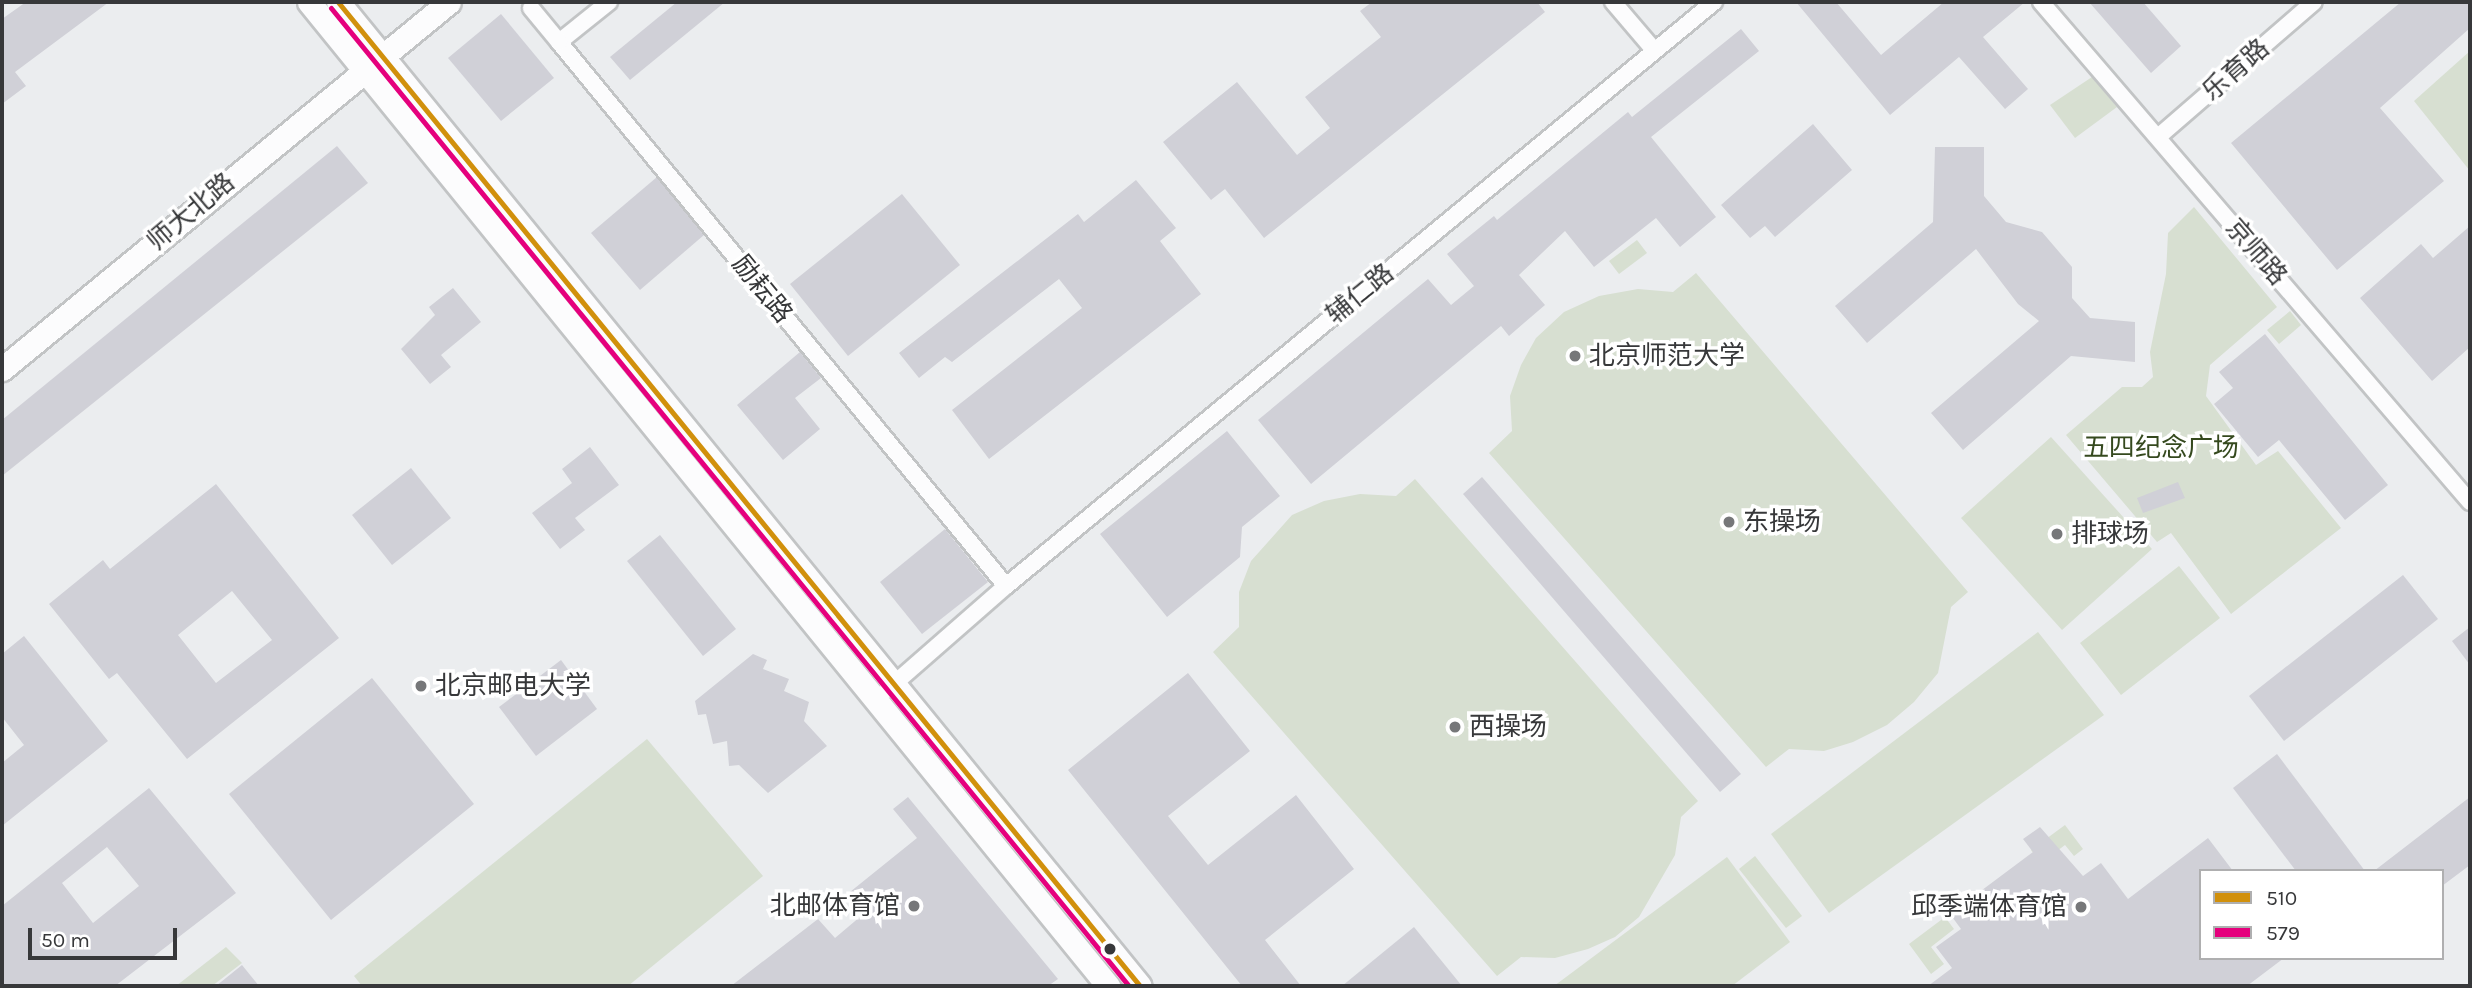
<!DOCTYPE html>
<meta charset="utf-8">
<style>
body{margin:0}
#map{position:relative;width:2472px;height:988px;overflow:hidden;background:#ebedef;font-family:Karla,"Noto Sans SC",sans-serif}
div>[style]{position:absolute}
.green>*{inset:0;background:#d7dfd1}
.building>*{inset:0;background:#d0d0d7}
.roads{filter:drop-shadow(2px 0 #c2c4c5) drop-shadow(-2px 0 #c2c4c5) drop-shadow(0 2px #c2c4c5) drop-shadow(0 -2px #c2c4c5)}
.street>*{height:16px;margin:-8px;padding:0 8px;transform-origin:8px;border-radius:8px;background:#fcfcfd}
.secondary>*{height:23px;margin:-11.5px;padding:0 11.5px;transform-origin:11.5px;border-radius:11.5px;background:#fcfcfd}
.bus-1>*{height:5px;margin:-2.5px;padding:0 2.5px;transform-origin:2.5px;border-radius:2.5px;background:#d1900c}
.bus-2>*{height:5px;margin:-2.5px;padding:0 2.5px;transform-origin:2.5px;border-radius:2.5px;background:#e5007d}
.dots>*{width:19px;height:19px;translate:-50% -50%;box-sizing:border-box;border:4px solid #fff;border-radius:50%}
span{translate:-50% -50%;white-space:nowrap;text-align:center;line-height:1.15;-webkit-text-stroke:7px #fff;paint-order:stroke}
.street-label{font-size:26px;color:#37383a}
.poi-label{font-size:26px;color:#37383a}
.left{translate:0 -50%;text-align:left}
.right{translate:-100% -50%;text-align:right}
.park-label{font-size:26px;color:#35491e}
.frame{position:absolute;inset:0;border:4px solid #37383a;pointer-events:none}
.legend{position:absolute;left:2199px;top:869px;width:245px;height:91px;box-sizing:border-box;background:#fff;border:2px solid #afafb0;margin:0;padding:9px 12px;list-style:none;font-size:21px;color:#37383a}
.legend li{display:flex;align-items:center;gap:14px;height:35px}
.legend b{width:35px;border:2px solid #afafb0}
.scale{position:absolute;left:28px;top:928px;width:149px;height:32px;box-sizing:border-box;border:4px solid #37383a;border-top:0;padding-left:9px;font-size:21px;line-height:24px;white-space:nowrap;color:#37383a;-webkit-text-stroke:5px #fff;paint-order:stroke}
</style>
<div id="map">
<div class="green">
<i style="clip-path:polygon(2470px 51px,2470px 171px,2414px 101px)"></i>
<i style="clip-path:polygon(2092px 77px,2117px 107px,2075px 138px,2050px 105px)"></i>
<i style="clip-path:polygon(2194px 207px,2277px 307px,2210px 365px,2206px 396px,2256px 465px,2278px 451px,2341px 528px,2231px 614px,2171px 533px,2157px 542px,2066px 435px,2122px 387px,2142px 387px,2153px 377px,2150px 352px,2166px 274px,2168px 233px)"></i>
<i style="clip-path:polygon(1637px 240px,1647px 253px,1619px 274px,1609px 261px)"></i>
<i style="clip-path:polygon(1696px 273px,1968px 592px,1951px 607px,1938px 673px,1914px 702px,1887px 725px,1853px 742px,1824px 751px,1789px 749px,1766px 767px,1489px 453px,1512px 431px,1510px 396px,1521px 365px,1536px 338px,1564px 312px,1599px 296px,1638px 289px,1673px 292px)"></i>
<i style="clip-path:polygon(2290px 311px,2301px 325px,2279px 344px,2267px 330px)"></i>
<i style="clip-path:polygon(2051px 437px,2152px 549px,2062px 630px,1961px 518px)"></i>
<i style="clip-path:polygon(1415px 479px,1698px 801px,1681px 817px,1675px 855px,1639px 917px,1615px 937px,1588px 949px,1555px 958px,1521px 957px,1497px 976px,1213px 652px,1239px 627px,1239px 592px,1251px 561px,1292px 515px,1324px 501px,1360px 494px,1396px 496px)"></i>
<i style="clip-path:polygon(2179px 566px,2220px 618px,2121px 695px,2080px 643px)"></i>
<i style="clip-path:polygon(2038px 632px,2104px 715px,1829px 913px,1771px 834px)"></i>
<i style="clip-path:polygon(647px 739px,763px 876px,628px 986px,362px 986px,354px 976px)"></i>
<i style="clip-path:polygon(2065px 825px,2083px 849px,2074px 856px,2065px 845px,2041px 863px,2031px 850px)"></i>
<i style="clip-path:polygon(1755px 856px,1802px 916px,1786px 928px,1739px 869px)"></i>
<i style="clip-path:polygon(1727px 857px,1790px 942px,1732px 986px,1554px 986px)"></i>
<i style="clip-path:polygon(1945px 917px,1954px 929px,1931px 947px,1944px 964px,1931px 974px,1909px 944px)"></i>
<i style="clip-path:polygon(226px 947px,242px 963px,212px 986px,176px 986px)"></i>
</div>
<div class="building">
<i style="clip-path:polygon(26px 2px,109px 2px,15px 72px,26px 86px,2px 104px,2px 19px)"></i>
<i style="clip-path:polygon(677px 2px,725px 2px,630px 80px,610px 57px)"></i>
<i style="clip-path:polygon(1372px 2px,1537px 2px,1545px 12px,1264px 238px,1225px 189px,1211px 200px,1163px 142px,1237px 82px,1297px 155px,1330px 128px,1305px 97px,1381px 37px,1360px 11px)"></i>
<i style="clip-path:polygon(1796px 2px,1836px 2px,1881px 55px,1944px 2px,2025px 2px,1983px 37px,2028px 89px,2005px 109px,1959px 57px,1890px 115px)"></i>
<i style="clip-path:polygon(2089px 2px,2143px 2px,2181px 46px,2151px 73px)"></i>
<i style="clip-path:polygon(2401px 2px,2470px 2px,2470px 28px,2380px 108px,2444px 181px,2337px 270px,2231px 143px)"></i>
<i style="clip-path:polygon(501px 14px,554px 78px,501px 121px,448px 58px)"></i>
<i style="clip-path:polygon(1741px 29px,1759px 51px,1651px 137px,1716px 217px,1680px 247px,1656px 218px,1594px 267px,1565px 231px,1519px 275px,1545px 305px,1509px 336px,1501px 326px,1311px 484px,1258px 420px,1428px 279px,1451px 305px,1474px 286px,1447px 254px,1494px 216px,1497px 220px,1628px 112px,1632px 117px)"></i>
<i style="clip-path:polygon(1813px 124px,1852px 170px,1775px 237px,1765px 226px,1750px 238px,1721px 205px)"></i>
<i style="clip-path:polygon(337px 146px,368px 183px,2px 476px,2px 420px)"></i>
<i style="clip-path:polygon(1935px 147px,1984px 147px,1984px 196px,2006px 222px,2042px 232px,2072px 267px,2072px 298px,2090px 318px,2135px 322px,2135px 362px,2071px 356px,1963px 450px,1931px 413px,2039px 321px,2018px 304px,1976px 249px,1867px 343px,1835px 306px,1933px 222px)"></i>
<i style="clip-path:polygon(657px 177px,704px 235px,640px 290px,591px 233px)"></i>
<i style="clip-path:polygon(1136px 180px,1176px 228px,1160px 241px,1201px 294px,989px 459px,952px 410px,1082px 308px,1059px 279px,952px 362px,945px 357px,919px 378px,899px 353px,1078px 214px,1084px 222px)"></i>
<i style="clip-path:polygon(902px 194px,960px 265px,848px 356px,790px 284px)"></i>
<i style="clip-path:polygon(2470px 226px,2470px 347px,2432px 381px,2360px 298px,2421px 244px,2433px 258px)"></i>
<i style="clip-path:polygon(453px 288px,481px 322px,441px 355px,451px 367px,430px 384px,401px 349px,435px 315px,429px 307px)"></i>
<i style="clip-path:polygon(2265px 334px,2388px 485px,2345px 520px,2279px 440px,2258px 457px,2214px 404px,2233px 388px,2219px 372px)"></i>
<i style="clip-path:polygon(800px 352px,821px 378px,795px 398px,820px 429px,783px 460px,737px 405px)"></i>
<i style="clip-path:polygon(1227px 431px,1280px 496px,1242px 527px,1240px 557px,1167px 617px,1100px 534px)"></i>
<i style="clip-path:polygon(590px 447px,619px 485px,575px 518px,585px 530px,560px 549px,532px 513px,572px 483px,562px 469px)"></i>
<i style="clip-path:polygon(411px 468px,451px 518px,392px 565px,352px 515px)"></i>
<i style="clip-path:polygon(1482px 477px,1741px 774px,1720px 792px,1463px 494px)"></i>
<i style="clip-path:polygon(2178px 482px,2185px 498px,2143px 513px,2137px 498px)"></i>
<i style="clip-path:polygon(evenodd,216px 484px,339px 638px,187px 759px,117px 673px,109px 679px,49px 604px,103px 560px,110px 569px,216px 484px,232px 591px,272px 640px,216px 683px,178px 635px,232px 591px)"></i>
<i style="clip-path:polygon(945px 529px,988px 582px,922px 634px,880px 582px)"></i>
<i style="clip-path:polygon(660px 535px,736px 629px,703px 656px,627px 561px)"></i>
<i style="clip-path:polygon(2403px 575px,2438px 619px,2284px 741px,2249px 696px)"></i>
<i style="clip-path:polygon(2470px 627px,2470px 665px,2452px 641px)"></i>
<i style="clip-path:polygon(24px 636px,108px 741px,2px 826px,2px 763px,24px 745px,2px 717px,2px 654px)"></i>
<i style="clip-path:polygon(753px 654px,767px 660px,763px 669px,789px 679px,784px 691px,809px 702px,804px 721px,827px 746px,768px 793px,739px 765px,729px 766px,727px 741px,713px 744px,706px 714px,698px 715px,695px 701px)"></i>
<i style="clip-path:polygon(561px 660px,597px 709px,536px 756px,499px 707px)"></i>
<i style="clip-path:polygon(1188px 673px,1250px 751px,1168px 816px,1208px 865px,1296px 795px,1354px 869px,1265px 940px,1301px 986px,1242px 986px,1068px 770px)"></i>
<i style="clip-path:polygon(372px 678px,474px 804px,331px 920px,229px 794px)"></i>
<i style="clip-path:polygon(2277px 754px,2365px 871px,2296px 871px,2233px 788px)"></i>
<i style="clip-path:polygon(evenodd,149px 788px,236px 893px,115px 986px,2px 986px,2px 906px,149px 788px,107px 847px,139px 886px,93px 923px,62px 883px,107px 847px)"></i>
<i style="clip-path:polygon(908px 797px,1058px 979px,1048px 986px,731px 986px,818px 919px,835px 938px,861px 916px,845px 896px,917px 838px,893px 809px)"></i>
<i style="clip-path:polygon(2470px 797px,2470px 865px,2442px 886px,2442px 871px,2374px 871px)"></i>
<i style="clip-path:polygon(2040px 827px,2083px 876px,2101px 863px,2128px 899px,2208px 838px,2233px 871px,2201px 871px,2201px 958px,2284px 958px,2247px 986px,1928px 986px,1952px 968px,1936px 947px,1961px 929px,1950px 914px,2033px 852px,2023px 839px)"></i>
<i style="clip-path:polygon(1414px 927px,1462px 986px,1342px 986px)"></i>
<i style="clip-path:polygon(242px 965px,259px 986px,216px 986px)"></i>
</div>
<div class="roads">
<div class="street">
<i style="left:609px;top:2px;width:64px;rotate:141.3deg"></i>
<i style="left:559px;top:42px;width:704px;rotate:50.59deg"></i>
<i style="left:1613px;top:2px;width:63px;rotate:49.5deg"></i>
<i style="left:2041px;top:2px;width:659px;rotate:49.37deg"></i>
<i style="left:531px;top:8px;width:44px;rotate:50.5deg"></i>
<i style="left:2158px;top:137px;width:206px;rotate:-40.9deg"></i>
<i style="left:887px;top:690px;width:158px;rotate:-41.2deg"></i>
<i style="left:1006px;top:586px;width:918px;rotate:-39.52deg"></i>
</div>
<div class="secondary">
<i style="left:309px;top:2px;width:1268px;rotate:50.92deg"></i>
<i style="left:338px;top:2px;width:1269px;rotate:50.82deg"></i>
<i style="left:2px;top:369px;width:578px;rotate:-39.39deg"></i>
</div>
</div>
<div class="bus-1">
<i style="left:338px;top:2px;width:1269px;rotate:50.82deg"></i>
</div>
<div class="bus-2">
<i style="left:331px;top:8px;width:1262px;rotate:50.79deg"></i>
</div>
<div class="dots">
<i style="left:1575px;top:356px;background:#767779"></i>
<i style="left:1729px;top:522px;background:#767779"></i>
<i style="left:2057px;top:534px;background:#767779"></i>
<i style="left:421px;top:686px;background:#767779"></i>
<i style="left:1455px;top:727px;background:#767779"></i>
<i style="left:914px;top:906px;background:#767779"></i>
<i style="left:2081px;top:907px;background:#767779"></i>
<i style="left:1110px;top:949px;background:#37383a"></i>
</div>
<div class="street-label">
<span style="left:2236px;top:70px;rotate:-41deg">乐育路</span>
<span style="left:191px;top:212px;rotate:-40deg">师大北路</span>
<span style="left:2256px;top:252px;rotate:49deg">京师路</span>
<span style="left:762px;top:289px;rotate:51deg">励耘路</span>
<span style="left:1360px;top:294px;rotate:-39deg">辅仁路</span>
</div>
<div class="poi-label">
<span class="left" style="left:1589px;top:356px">北京师范大学</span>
<span class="left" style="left:1743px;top:522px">东操场</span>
<span class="left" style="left:2071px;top:534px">排球场</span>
<span class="left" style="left:435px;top:686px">北京邮电大学</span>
<span class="left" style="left:1469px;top:727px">西操场</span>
<span class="right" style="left:900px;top:906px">北邮体育馆</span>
<span class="right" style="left:2067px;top:907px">邱季端体育馆</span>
</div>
<div class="park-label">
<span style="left:2161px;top:448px">五四纪念广场</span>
</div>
<div class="frame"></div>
<ul class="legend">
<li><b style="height:9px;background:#d1900c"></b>510</li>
<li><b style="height:9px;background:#e5007d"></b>579</li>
</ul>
<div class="scale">50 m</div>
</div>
